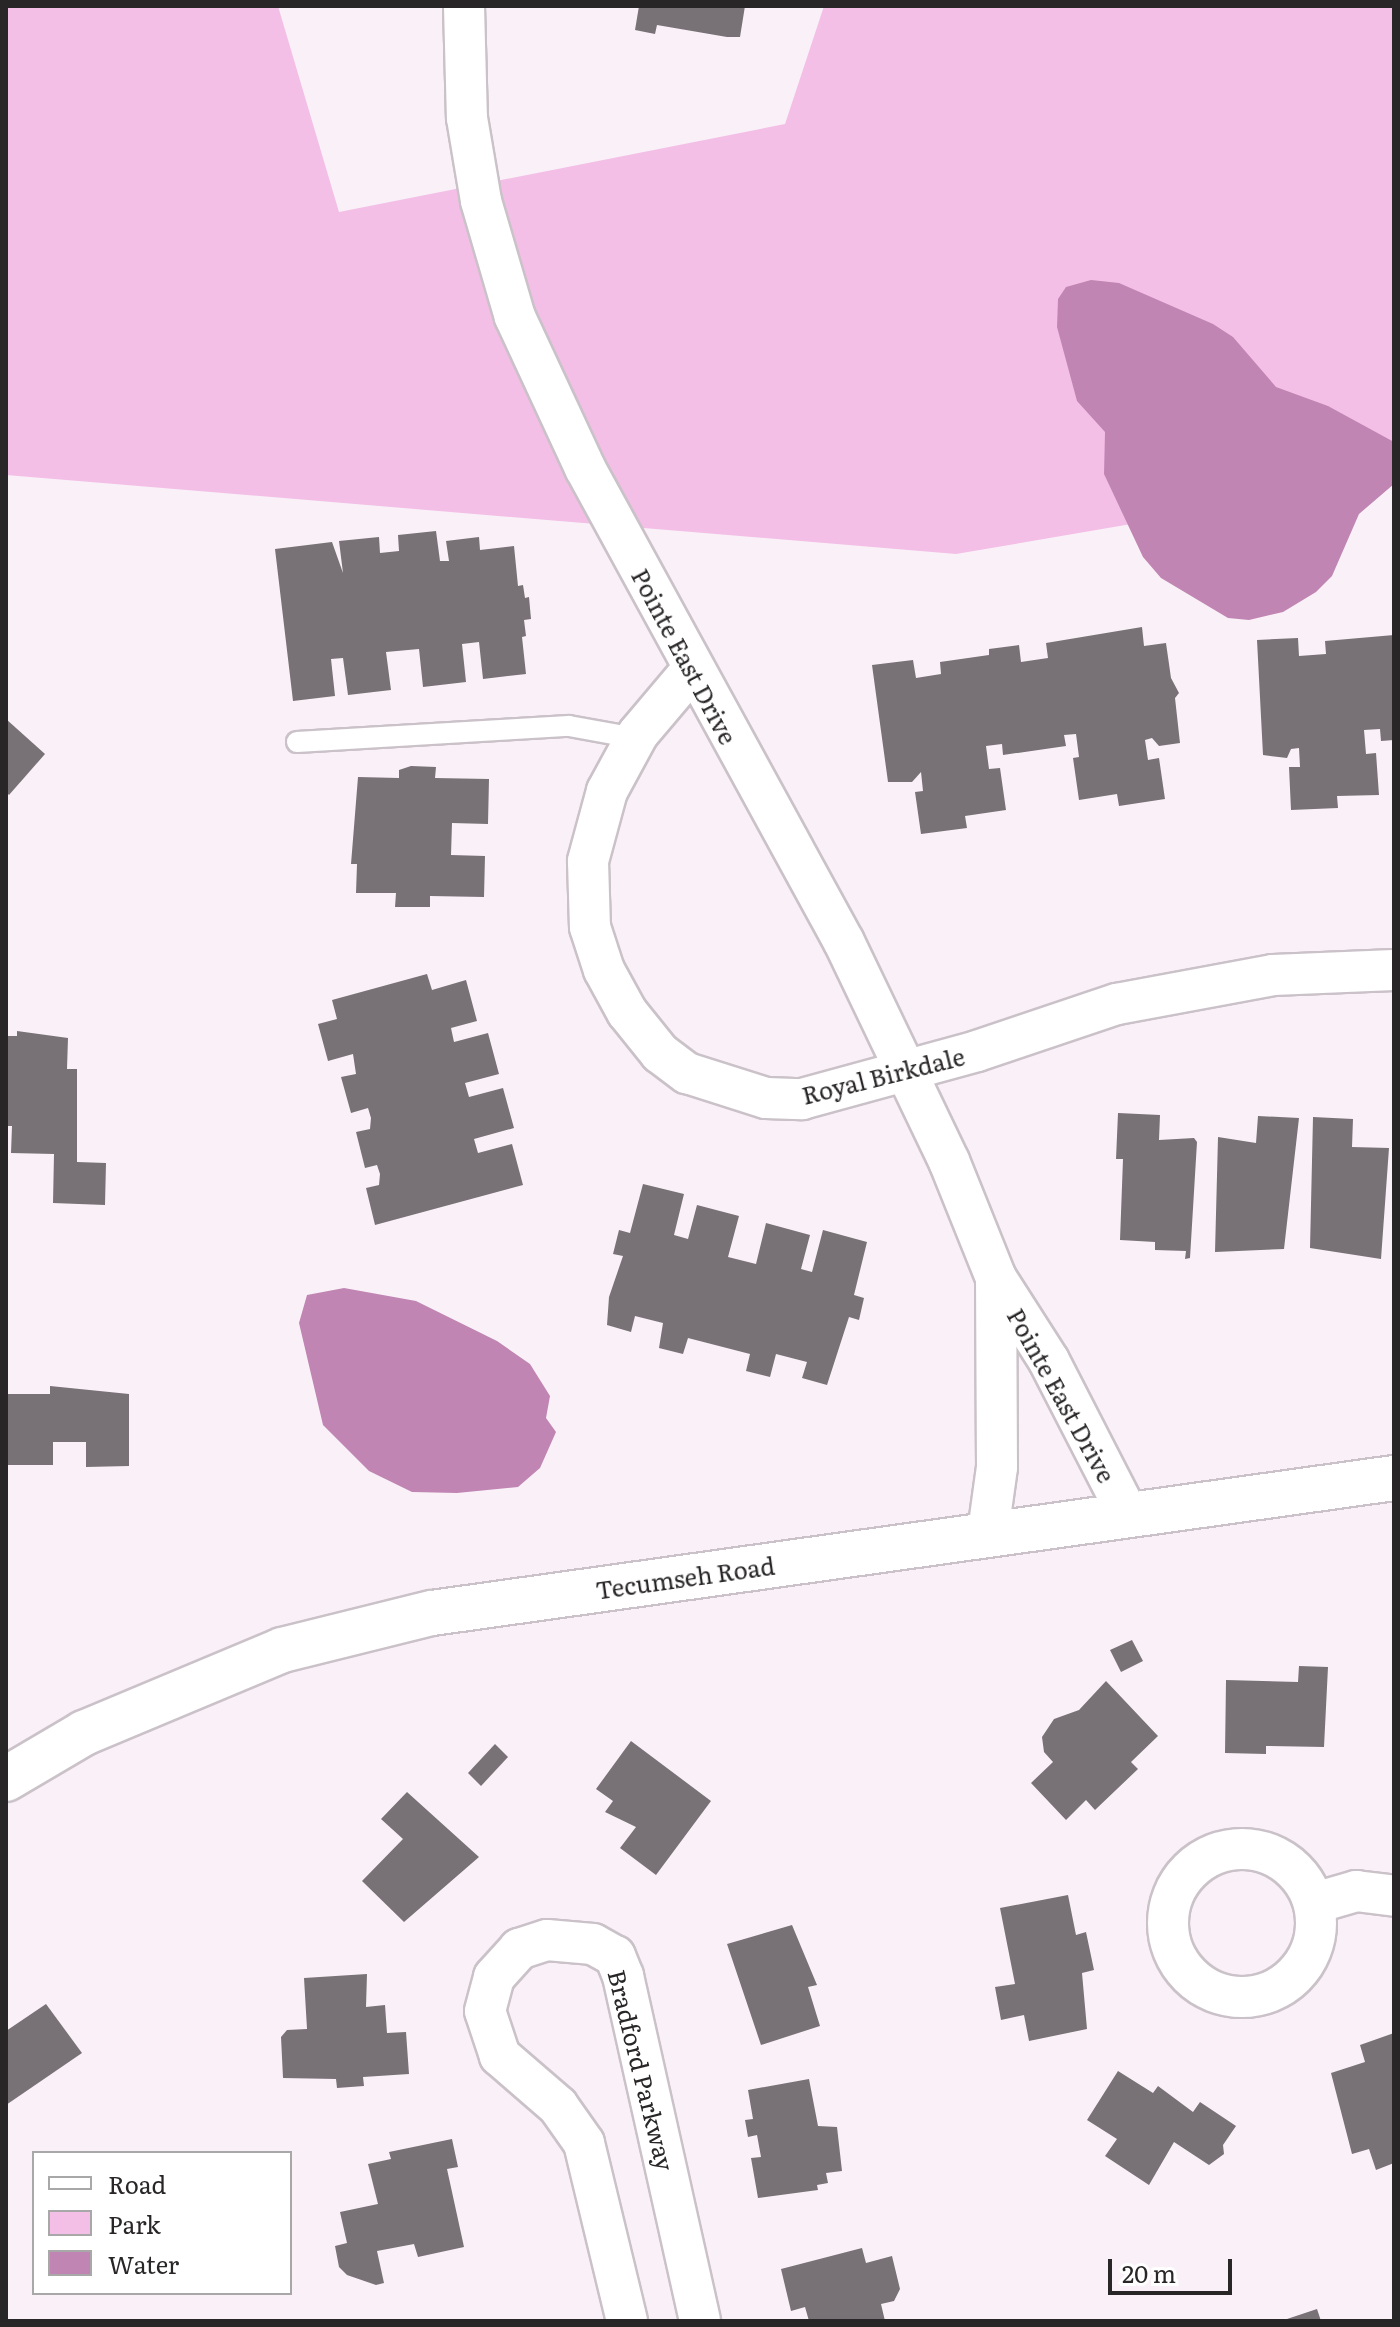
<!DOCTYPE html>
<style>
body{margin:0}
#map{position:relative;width:1400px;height:2327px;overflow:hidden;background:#f9f1f7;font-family:Literata,serif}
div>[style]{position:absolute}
.green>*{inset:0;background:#f3bfe7}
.water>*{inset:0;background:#c085b3}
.building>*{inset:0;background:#787176}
.roads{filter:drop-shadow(2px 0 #cac2c8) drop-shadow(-2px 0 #cac2c8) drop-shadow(0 2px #cac2c8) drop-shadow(0 -2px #cac2c8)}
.lane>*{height:20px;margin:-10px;padding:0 10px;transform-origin:10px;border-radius:10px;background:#fff}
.street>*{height:40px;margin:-20px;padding:0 20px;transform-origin:20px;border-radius:20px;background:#fff}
.street>.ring{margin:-20px;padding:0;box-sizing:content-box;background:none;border:40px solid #fff;border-radius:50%}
.secondary>*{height:44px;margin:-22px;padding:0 22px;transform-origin:22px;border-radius:22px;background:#fff}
span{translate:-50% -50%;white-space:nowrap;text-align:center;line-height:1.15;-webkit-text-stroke:6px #fff;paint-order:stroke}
.street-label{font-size:24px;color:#292628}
.frame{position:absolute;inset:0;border:8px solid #292628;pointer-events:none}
.legend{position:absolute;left:32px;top:2151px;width:260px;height:144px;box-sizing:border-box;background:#fff;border:2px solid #a9a8a9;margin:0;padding:10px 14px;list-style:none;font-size:24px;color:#292628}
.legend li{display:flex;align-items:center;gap:16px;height:40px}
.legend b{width:40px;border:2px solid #a9a8a9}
.scale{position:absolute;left:1108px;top:2259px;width:124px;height:36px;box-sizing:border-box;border:4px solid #292628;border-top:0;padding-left:10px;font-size:24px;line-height:28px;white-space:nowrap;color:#292628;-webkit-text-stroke:6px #fff;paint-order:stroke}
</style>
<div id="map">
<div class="green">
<i style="clip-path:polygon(6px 6px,278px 6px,339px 212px,785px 124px,824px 6px,1394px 6px,1394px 479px,956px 554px,6px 475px)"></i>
</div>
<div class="water">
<i style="clip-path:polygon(1091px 280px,1119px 283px,1213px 324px,1233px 337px,1276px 387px,1328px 406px,1394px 442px,1394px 484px,1359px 514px,1332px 576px,1316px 592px,1283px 612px,1249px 620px,1228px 618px,1161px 578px,1143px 557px,1104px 474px,1105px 432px,1077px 401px,1057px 327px,1058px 299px,1066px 287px)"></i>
<i style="clip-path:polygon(344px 1288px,416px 1301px,497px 1341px,530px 1364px,550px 1396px,546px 1418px,556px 1432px,540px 1468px,518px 1487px,457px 1493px,412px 1492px,369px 1471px,323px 1425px,299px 1323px,307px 1295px)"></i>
</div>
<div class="building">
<i style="clip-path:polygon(639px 6px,745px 6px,740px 37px,727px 37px,657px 25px,655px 34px,635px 30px)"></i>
<i style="clip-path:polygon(436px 531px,440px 561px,449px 561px,446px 541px,479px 537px,480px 550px,514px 546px,518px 586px,523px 585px,525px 598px,529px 597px,531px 619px,524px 620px,526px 636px,522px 637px,526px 674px,483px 679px,479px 642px,462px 644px,466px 682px,423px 687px,419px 649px,386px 652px,391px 690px,348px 695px,343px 658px,331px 659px,335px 696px,293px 701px,275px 549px,332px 542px,343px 573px,339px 541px,379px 537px,380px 553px,399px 551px,398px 535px)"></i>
<i style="clip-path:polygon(1142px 627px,1144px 646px,1166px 643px,1171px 678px,1179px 693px,1175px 698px,1180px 743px,1159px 746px,1152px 738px,1145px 740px,1148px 760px,1159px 758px,1165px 799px,1119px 806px,1117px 794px,1079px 800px,1073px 758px,1079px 757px,1076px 734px,1064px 735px,1066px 746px,1003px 755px,1002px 744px,986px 746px,989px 769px,1000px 768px,1006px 810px,965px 816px,967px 828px,921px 834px,915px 792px,923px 791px,921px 772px,912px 782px,888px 782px,872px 665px,913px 660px,916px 678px,941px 674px,940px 662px,989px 655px,989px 649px,1019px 645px,1021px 662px,1048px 658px,1046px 643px)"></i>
<i style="clip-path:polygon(1394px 635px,1394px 740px,1381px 741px,1380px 729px,1364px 730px,1366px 754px,1376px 753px,1379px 795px,1337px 796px,1338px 808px,1291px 810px,1289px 767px,1300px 767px,1299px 748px,1291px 749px,1287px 758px,1263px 755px,1257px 640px,1298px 638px,1299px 656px,1326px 654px,1325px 641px)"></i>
<i style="clip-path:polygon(6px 719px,45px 754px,9px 795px,6px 792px)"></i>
<i style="clip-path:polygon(411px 766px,436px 767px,435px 778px,489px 779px,488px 824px,452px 823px,451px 855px,485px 856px,484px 897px,430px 896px,430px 907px,395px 907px,396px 893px,356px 893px,357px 864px,351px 864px,358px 777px,399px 778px,399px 770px)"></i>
<i style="clip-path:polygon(427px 974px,432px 990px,466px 980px,477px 1021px,451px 1028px,454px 1042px,488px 1033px,499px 1074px,465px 1083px,469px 1097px,503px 1088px,514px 1128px,474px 1139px,478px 1153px,512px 1144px,523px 1185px,375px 1225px,366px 1188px,379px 1185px,380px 1174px,377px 1165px,365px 1168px,356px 1132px,370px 1129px,371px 1118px,368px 1108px,351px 1113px,341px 1077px,356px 1074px,353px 1054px,328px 1061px,318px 1024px,337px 1019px,332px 1000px)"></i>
<i style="clip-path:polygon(17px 1031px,68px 1038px,67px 1069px,77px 1069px,77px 1162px,106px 1163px,105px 1205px,53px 1203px,54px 1154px,11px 1153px,12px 1126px,6px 1126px,6px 1036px,17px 1036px)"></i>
<i style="clip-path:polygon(1118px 1113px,1160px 1115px,1159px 1140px,1194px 1138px,1197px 1142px,1190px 1258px,1185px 1259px,1186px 1251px,1155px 1250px,1155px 1242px,1120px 1240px,1123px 1159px,1116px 1159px)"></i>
<i style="clip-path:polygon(1258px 1116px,1299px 1118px,1284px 1249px,1215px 1252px,1218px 1137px,1256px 1143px)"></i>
<i style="clip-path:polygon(1313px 1117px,1353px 1119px,1352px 1147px,1389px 1148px,1381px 1259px,1310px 1248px)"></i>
<i style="clip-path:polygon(643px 1184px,684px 1194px,674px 1235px,688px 1239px,697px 1205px,739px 1216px,728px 1257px,756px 1264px,766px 1223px,810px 1235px,801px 1269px,812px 1272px,823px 1230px,867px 1242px,854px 1295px,864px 1298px,859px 1320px,849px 1317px,827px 1385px,802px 1378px,807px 1362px,776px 1354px,770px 1377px,746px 1371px,750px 1354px,688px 1338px,683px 1354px,659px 1348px,663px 1323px,635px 1316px,631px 1332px,607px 1325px,609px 1297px,623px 1256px,613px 1254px,619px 1230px,630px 1233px)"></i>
<i style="clip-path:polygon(50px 1386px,129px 1394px,129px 1466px,86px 1467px,86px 1442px,53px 1442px,53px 1465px,7px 1465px,7px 1394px,50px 1394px)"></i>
<i style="clip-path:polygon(1132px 1640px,1143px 1661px,1121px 1672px,1110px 1650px)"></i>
<i style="clip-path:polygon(1299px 1666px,1328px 1667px,1324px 1747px,1266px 1746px,1266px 1754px,1225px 1753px,1226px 1680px,1298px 1682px)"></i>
<i style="clip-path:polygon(1106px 1681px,1158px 1736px,1131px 1762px,1138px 1769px,1095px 1810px,1086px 1800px,1066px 1820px,1031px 1783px,1053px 1762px,1044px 1752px,1042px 1737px,1054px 1719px,1079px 1710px)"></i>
<i style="clip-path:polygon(631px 1741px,711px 1801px,656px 1875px,620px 1848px,636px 1827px,605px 1812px,613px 1801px,596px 1789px)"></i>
<i style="clip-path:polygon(495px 1744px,508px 1757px,481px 1786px,468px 1773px)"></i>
<i style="clip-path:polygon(407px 1792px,479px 1857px,404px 1922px,362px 1881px,403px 1839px,381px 1819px)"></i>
<i style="clip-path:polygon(1068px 1895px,1076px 1935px,1086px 1932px,1094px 1970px,1082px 1973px,1087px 2029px,1029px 2041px,1024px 2015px,1001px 2020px,995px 1987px,1015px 1984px,1000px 1908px)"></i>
<i style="clip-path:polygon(792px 1925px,817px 1985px,808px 1987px,820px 2026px,761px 2045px,727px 1944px)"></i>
<i style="clip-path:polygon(367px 1974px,366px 2007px,385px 2005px,387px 2033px,406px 2032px,409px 2074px,363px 2077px,364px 2086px,337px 2088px,336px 2079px,283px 2078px,281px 2037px,287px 2030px,307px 2029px,304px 1978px)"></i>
<i style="clip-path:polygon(46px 2004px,82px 2053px,6px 2105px,6px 2031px)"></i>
<i style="clip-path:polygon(1394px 2033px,1394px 2163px,1376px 2170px,1369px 2149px,1352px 2154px,1331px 2073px,1365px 2062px,1360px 2045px)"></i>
<i style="clip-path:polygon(1118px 2071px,1153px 2093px,1158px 2086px,1193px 2112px,1200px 2102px,1236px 2126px,1223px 2145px,1224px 2154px,1209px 2165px,1174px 2142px,1149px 2185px,1105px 2156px,1117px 2139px,1087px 2120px)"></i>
<i style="clip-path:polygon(809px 2079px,818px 2126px,837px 2127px,842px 2171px,826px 2173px,828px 2183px,817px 2185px,818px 2190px,758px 2198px,751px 2158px,761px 2157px,757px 2135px,748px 2137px,745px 2120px,753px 2119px,748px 2090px)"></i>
<i style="clip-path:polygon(452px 2139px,458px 2167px,447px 2169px,464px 2247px,418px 2257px,414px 2244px,377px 2251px,384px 2283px,376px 2285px,347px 2275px,339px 2267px,335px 2246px,347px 2243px,340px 2212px,378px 2204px,368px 2164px,391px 2159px,389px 2152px)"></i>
<i style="clip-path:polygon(862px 2248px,866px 2263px,892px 2256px,900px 2289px,894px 2301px,881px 2304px,885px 2321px,809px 2321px,805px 2307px,791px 2311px,781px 2269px)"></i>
<i style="clip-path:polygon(1317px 2309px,1321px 2321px,1284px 2321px,1284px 2320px)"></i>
</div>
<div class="roads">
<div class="lane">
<i style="left:297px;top:742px;width:272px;rotate:-3.4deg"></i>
<i style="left:569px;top:726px;width:68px;rotate:10.2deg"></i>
</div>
<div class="street">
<i style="left:464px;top:6px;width:112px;rotate:88.5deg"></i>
<i style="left:467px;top:118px;width:84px;rotate:80.4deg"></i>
<i style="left:481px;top:201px;width:121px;rotate:73.7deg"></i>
<i style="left:515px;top:317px;width:166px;rotate:65.1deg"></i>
<i style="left:585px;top:468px;width:540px;rotate:61.35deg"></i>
<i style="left:844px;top:942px;width:243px;rotate:64.4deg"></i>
<i style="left:949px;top:1161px;width:126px;rotate:68.1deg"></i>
<i style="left:996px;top:1278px;width:98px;rotate:57.4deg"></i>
<i style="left:1049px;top:1361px;width:171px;rotate:62.8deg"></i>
<i style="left:692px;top:670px;width:84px;rotate:130.2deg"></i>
<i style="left:638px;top:734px;width:65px;rotate:118.5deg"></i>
<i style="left:607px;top:791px;width:73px;rotate:105.2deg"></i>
<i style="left:588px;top:861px;width:66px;rotate:88.3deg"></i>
<i style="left:590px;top:927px;width:45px;rotate:72deg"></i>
<i style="left:604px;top:970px;width:48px;rotate:61.3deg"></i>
<i style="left:627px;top:1012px;width:53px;rotate:51.2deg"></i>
<i style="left:660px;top:1053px;width:34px;rotate:37deg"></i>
<i style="left:687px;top:1073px;width:83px;rotate:17.6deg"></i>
<i style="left:766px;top:1098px;width:36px;rotate:2deg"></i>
<i style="left:802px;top:1099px;width:181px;rotate:-15.3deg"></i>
<i style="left:977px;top:1051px;width:148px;rotate:-18.6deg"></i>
<i style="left:1117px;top:1004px;width:159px;rotate:-10.5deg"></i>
<i style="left:1273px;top:975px;width:121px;rotate:-2.4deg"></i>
<i style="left:988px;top:1532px;width:66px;rotate:-82.1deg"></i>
<i style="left:997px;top:1467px;width:189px;rotate:-90.3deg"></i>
<i class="ring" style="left:1168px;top:1849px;width:108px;height:108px"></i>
<i style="left:1315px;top:1903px;width:43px;rotate:-16.3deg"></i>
<i style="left:1356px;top:1891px;width:38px;rotate:7deg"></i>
<i style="left:627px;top:2321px;width:183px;rotate:-103.6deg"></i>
<i style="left:584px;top:2143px;width:45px;rotate:-125.1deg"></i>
<i style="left:558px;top:2106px;width:77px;rotate:-139.2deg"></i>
<i style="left:500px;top:2056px;width:47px;rotate:-108.4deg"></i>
<i style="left:485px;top:2011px;width:35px;rotate:-75deg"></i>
<i style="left:494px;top:1977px;width:38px;rotate:-48deg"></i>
<i style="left:519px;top:1949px;width:29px;rotate:-18deg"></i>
<i style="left:547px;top:1940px;width:46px;rotate:5deg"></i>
<i style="left:593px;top:1944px;width:25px;rotate:29deg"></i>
<i style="left:615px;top:1956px;width:22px;rotate:68deg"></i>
<i style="left:623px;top:1976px;width:353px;rotate:77.4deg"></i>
</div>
<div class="secondary">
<i style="left:6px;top:1779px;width:91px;rotate:-30.5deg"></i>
<i style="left:84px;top:1733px;width:215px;rotate:-22.7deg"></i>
<i style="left:282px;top:1650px;width:154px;rotate:-13.9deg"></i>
<i style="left:432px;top:1613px;width:971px;rotate:-7.99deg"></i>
</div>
</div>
<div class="street-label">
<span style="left:685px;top:656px;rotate:62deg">Pointe East Drive</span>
<span style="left:883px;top:1075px;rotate:-14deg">Royal Birkdale</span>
<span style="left:1062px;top:1395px;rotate:61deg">Pointe East Drive</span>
<span style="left:685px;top:1577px;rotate:-8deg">Tecumseh Road</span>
<span style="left:642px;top:2070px;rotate:76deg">Bradford Parkway</span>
</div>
<div class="frame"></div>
<ul class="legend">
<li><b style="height:10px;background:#fff"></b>Road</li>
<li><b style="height:22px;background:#f3bfe7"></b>Park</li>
<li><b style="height:22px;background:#c085b3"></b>Water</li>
</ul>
<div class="scale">20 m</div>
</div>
